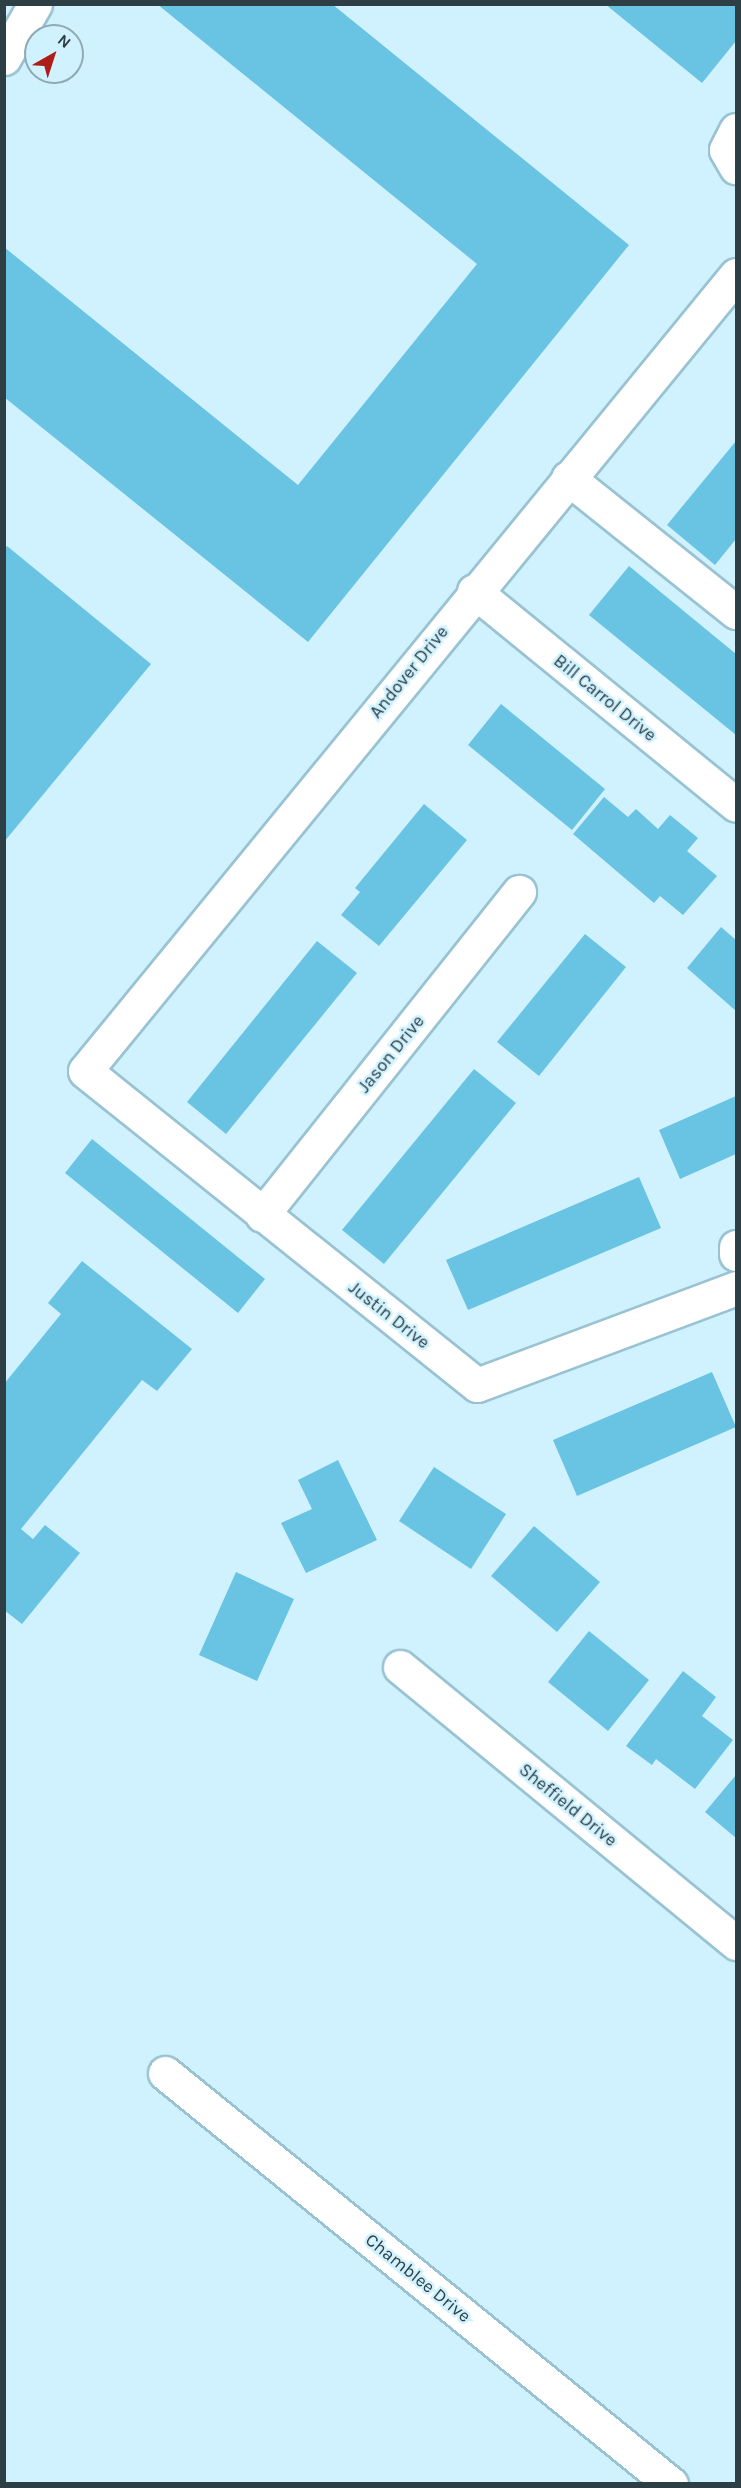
<!DOCTYPE html>
<style>
body{margin:0}
#map{position:relative;width:741px;height:2488px;overflow:hidden;background:#d0f2ff;font-family:Karla,sans-serif}
div>[style]{position:absolute}
.building>*{inset:0;background:#69c3e2}
.roads{filter:drop-shadow(2px 0 #99c3d2) drop-shadow(-2px 0 #99c3d2) drop-shadow(0 2px #99c3d2) drop-shadow(0 -2px #99c3d2)}
.minor>*{height:33px;margin:-16.5px;padding:0 16.5px;transform-origin:16.5px;border-radius:16.5px;background:#fff}
span{translate:-50% -50%;white-space:nowrap;text-align:center;line-height:1.15;-webkit-text-stroke:5px #d0f2ff;paint-order:stroke}
.street-label{font-size:18px;color:#2d3e44}
.frame{position:absolute;inset:0;border:6px solid #2d3e44;pointer-events:none}
.north{position:absolute;left:24px;top:24px;width:60px;height:60px;box-sizing:border-box;background:#d0f2ff;border:2px solid #8faab4;border-radius:50%;rotate:39deg;font-size:16px;font-weight:700;line-height:24px;text-align:center;color:#2d3e44}
.north::after{content:'';display:block;margin:auto;width:21px;height:27px;background:#ae1e18;clip-path:polygon(50% 0,100% 100%,50% 72%,0 100%)}
</style>
<div id="map">
<div class="building">
<i style="clip-path:polygon(157px 4px,332px 4px,629px 245px,308px 642px,4px 397px,4px 247px,298px 485px,477px 264px)"></i>
<i style="clip-path:polygon(605px 4px,736px 4px,736px 41px,702px 83px)"></i>
<i style="clip-path:polygon(736px 441px,736px 539px,715px 565px,667px 525px)"></i>
<i style="clip-path:polygon(7px 546px,151px 664px,4px 842px,4px 550px)"></i>
<i style="clip-path:polygon(629px 566px,736px 654px,736px 735px,589px 615px)"></i>
<i style="clip-path:polygon(501px 704px,605px 789px,572px 830px,468px 745px)"></i>
<i style="clip-path:polygon(604px 797px,628px 817px,636px 809px,658px 829px,670px 815px,698px 838px,687px 851px,717px 876px,683px 915px,660px 896px,654px 903px,573px 834px)"></i>
<i style="clip-path:polygon(424px 804px,467px 840px,379px 946px,341px 915px,360px 892px,355px 888px)"></i>
<i style="clip-path:polygon(721px 927px,736px 940px,736px 1011px,687px 968px)"></i>
<i style="clip-path:polygon(585px 934px,626px 967px,539px 1076px,497px 1042px)"></i>
<i style="clip-path:polygon(317px 941px,357px 973px,226px 1134px,187px 1102px)"></i>
<i style="clip-path:polygon(474px 1069px,516px 1103px,384px 1264px,342px 1230px)"></i>
<i style="clip-path:polygon(736px 1096px,736px 1154px,680px 1179px,659px 1130px)"></i>
<i style="clip-path:polygon(92px 1139px,265px 1279px,238px 1313px,65px 1173px)"></i>
<i style="clip-path:polygon(639px 1177px,661px 1228px,468px 1310px,446px 1260px)"></i>
<i style="clip-path:polygon(82px 1261px,192px 1349px,157px 1391px,142px 1380px,21px 1529px,33px 1539px,45px 1525px,80px 1553px,22px 1624px,4px 1610px,4px 1384px,61px 1314px,48px 1303px)"></i>
<i style="clip-path:polygon(712px 1372px,736px 1427px,577px 1496px,553px 1440px)"></i>
<i style="clip-path:polygon(338px 1460px,377px 1540px,306px 1573px,281px 1523px,312px 1509px,298px 1480px)"></i>
<i style="clip-path:polygon(434px 1467px,506px 1514px,471px 1569px,399px 1521px)"></i>
<i style="clip-path:polygon(534px 1526px,600px 1582px,557px 1632px,491px 1576px)"></i>
<i style="clip-path:polygon(236px 1572px,294px 1599px,257px 1681px,199px 1655px)"></i>
<i style="clip-path:polygon(589px 1631px,649px 1680px,608px 1731px,548px 1682px)"></i>
<i style="clip-path:polygon(683px 1671px,716px 1697px,702px 1716px,733px 1740px,695px 1789px,656px 1759px,652px 1765px,626px 1746px)"></i>
<i style="clip-path:polygon(736px 1775px,736px 1838px,705px 1812px)"></i>
</div>
<div class="roads">
<div class="minor">
<i style="left:4px;top:58px;width:62px;rotate:-60.1deg"></i>
<i style="left:736px;top:130px;width:22px;rotate:117deg"></i>
<i style="left:726px;top:150px;width:20px;rotate:60deg"></i>
<i style="left:736px;top:275px;width:1028px;rotate:129.28deg"></i>
<i style="left:85px;top:1071px;width:502px;rotate:38.7deg"></i>
<i style="left:477px;top:1385px;width:277px;rotate:-20.5deg"></i>
<i style="left:568px;top:478px;width:215px;rotate:38.6deg"></i>
<i style="left:474px;top:591px;width:338px;rotate:39.2deg"></i>
<i style="left:262px;top:1215px;width:413px;rotate:-51.5deg"></i>
<i style="left:736px;top:1247px;width:7px;rotate:90deg"></i>
<i style="left:400px;top:1667px;width:435px;rotate:39.4deg"></i>
<i style="left:165px;top:2073px;width:652px;rotate:39.09deg"></i>
</div>
</div>
<div class="street-label">
<span style="left:409px;top:672px;rotate:-51deg">Andover Drive</span>
<span style="left:605px;top:698px;rotate:39deg">Bill Carrol Drive</span>
<span style="left:391px;top:1054px;rotate:-51deg">Jason Drive</span>
<span style="left:389px;top:1315px;rotate:38deg">Justin Drive</span>
<span style="left:568px;top:1805px;rotate:39deg">Sheffield Drive</span>
<span style="left:418px;top:2278px;rotate:39deg">Chamblee Drive</span>
</div>
<div class="frame"></div>
<div class="north">N</div>
</div>
